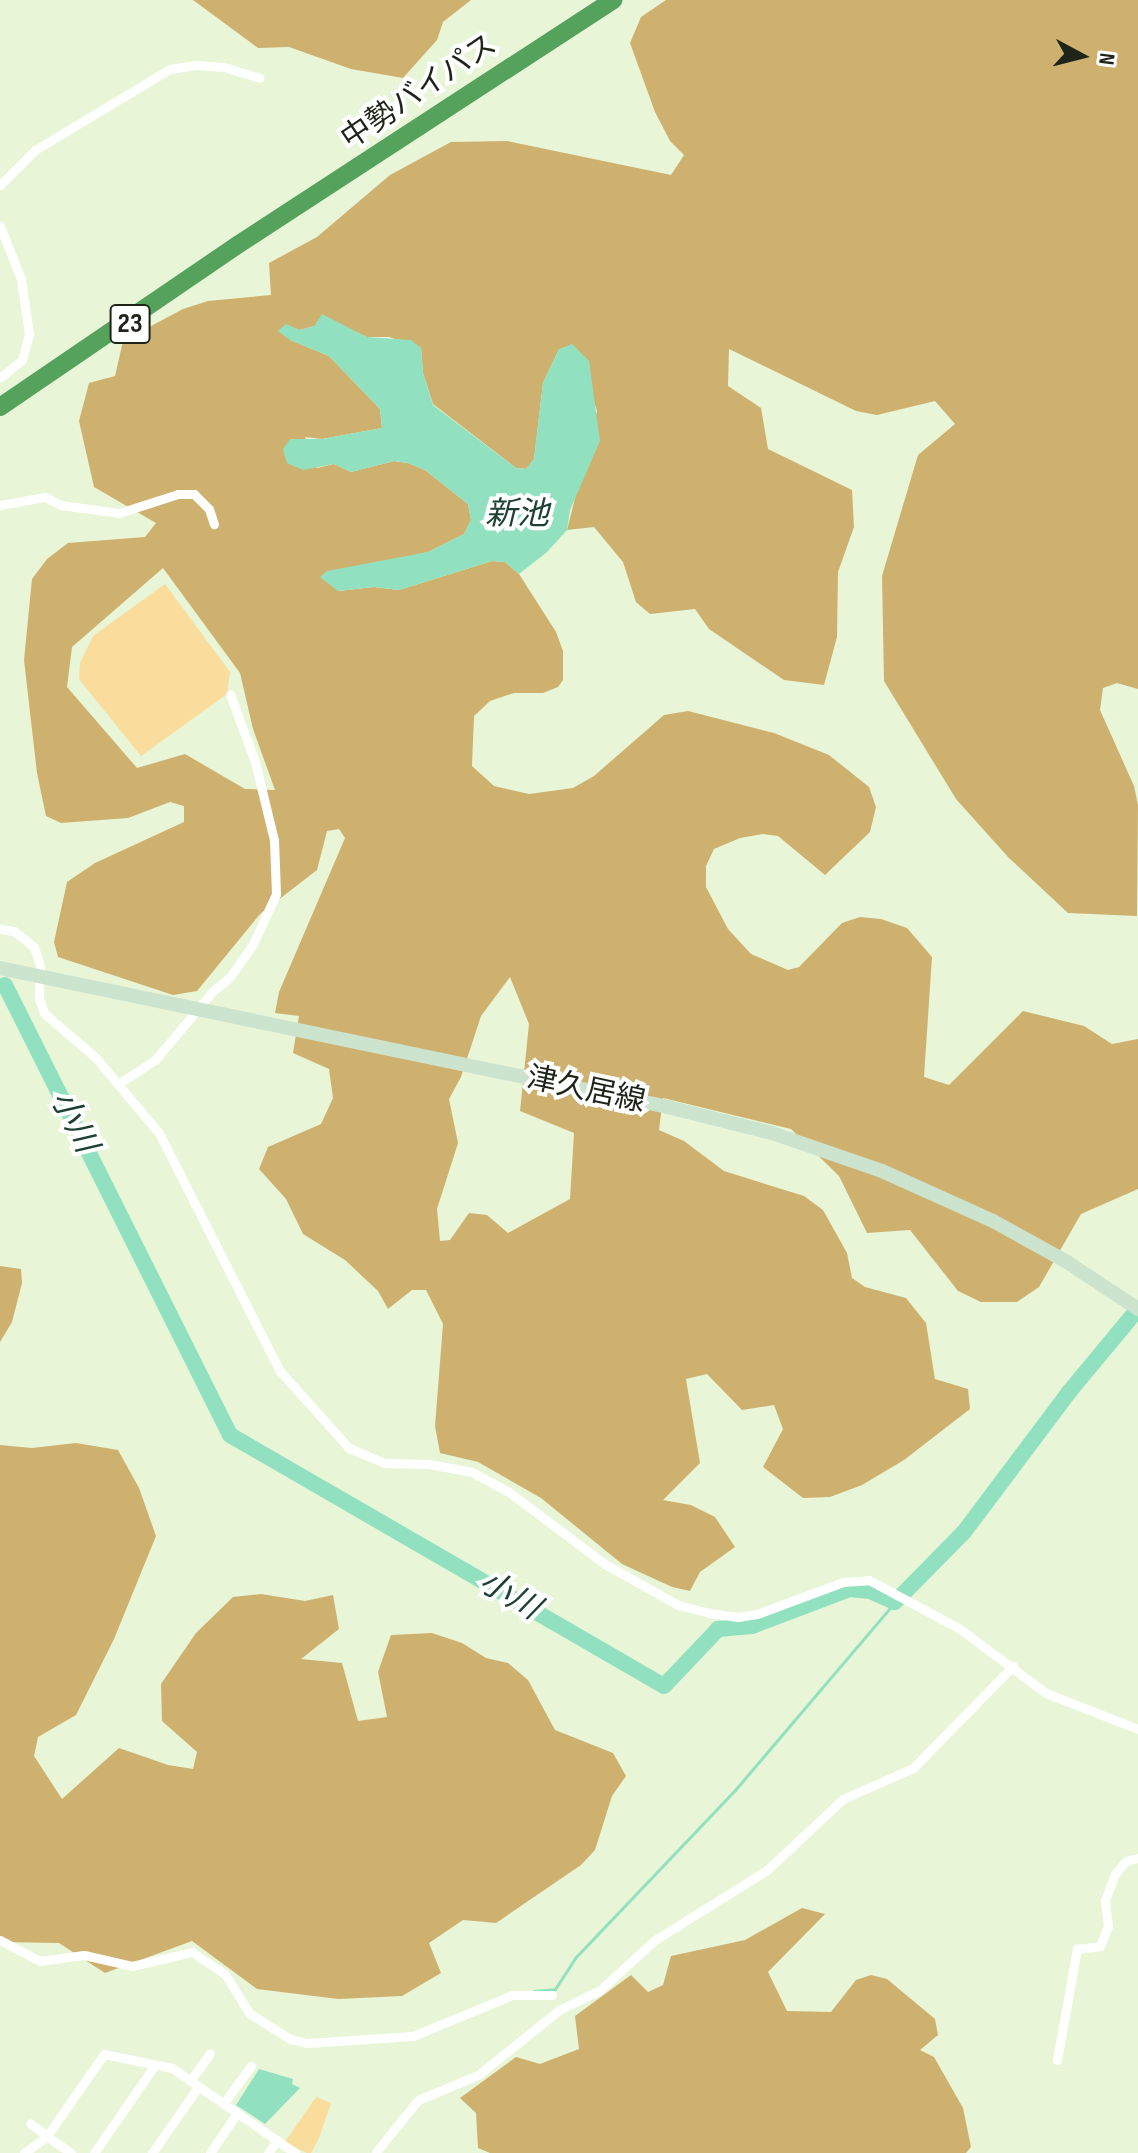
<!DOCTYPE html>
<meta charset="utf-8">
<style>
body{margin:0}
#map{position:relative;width:1138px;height:2153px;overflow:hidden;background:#e8f5d7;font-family:"Sofia Sans Condensed","Noto Sans JP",sans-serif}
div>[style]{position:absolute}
.green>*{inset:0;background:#fadc9c}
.forest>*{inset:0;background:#cfb16f}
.water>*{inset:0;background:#91e1c0}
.stream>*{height:3px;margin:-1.5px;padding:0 1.5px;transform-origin:1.5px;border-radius:1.5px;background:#91e1c0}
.river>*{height:16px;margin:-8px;padding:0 8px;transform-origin:8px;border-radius:8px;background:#91e1c0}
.street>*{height:9px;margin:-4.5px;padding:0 4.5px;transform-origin:4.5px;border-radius:4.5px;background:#fff}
.secondary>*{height:14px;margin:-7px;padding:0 7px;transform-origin:7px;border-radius:7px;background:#cce3ce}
.highway>*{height:18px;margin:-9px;padding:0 9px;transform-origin:9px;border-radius:9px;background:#55a25c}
span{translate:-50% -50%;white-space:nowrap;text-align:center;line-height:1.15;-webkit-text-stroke:8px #fff;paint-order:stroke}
.shield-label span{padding:2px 6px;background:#fff;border:2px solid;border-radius:6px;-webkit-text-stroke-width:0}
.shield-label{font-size:28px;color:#1f2419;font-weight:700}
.street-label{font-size:30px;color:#1f2419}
.water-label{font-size:32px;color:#1d4133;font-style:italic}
.north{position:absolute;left:1042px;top:16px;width:80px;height:80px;-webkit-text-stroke:6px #fff;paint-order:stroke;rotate:97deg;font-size:22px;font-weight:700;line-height:32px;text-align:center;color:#1f2419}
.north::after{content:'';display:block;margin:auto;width:28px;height:36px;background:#1f2419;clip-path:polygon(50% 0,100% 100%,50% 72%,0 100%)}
</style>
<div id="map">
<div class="green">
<i style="clip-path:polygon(165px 584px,230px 672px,227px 694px,141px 756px,79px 679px,80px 663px,93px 636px)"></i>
<i style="clip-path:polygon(316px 2097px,331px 2103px,319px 2138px,311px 2153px,307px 2153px,285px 2142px)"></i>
</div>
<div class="forest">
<i style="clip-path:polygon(193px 0,471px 0,443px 22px,437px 40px,403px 78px,351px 69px,289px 47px,258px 48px)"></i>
<i style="clip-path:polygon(evenodd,666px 0,1138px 0,1138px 689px,1117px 683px,1103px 688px,1100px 710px,1134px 786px,1138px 805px,1137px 916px,1068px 913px,1008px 857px,956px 799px,884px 681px,882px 576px,918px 455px,955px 424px,935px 401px,877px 415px,856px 411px,729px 349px,728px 386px,761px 408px,768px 449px,852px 490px,854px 527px,838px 572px,837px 637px,824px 685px,784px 680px,709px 629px,695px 609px,650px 614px,636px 602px,623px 562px,594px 527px,567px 530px,597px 411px,590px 389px,589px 361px,559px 349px,543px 383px,534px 459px,526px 469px,516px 468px,433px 404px,423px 373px,421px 348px,389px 337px,367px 337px,350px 329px,314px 326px,300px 330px,290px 340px,329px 356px,380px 409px,382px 428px,322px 439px,305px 437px,317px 468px,334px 464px,351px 472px,394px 461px,408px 463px,425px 470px,468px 504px,471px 520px,464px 534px,428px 552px,377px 563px,338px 591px,374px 587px,399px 590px,492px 561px,505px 562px,519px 574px,556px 632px,563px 651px,563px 680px,558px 687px,543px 693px,514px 693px,490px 701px,474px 716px,472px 766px,494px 786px,529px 794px,573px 788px,594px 776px,664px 715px,688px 711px,774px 733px,829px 755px,869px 787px,876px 807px,870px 832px,825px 875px,778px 836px,763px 834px,740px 838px,714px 849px,706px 866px,706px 887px,728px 929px,751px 954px,788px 970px,799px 967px,842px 923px,860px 917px,881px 919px,907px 928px,932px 957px,924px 1077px,949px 1085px,1023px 1011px,1084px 1026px,1112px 1044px,1138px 1039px,1138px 1189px,1081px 1214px,1039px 1287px,1017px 1302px,981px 1302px,958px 1291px,910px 1230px,867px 1233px,839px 1176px,791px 1129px,663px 1098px,659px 1130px,684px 1141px,724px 1171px,804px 1196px,823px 1210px,847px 1253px,852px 1278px,865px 1287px,906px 1298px,926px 1323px,935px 1379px,968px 1389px,970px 1409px,904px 1460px,862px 1485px,830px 1497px,803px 1498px,763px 1467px,783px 1429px,774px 1405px,742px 1410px,707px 1374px,686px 1379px,700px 1463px,663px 1500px,691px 1505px,715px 1517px,735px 1547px,700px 1572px,690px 1591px,672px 1587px,622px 1564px,541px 1498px,478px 1462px,440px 1453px,435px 1426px,443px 1324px,426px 1290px,412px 1290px,388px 1309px,378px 1291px,345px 1260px,303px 1234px,286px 1199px,259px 1169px,268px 1147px,321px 1124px,333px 1098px,329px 1069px,293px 1053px,299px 1016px,275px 1013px,279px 992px,345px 838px,339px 829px,327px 831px,317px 870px,260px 914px,197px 991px,173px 995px,58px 957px,54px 942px,67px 882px,95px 863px,184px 822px,184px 806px,170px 802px,128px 818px,61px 823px,46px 816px,37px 773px,24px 660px,32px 579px,47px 559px,68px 543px,145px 537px,156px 523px,94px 487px,79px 421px,89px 383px,115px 376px,123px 341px,183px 309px,208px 301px,271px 295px,269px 263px,317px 237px,390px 175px,451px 142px,507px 141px,671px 175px,684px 155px,670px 141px,655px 112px,630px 43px,641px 17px,666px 0,163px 568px,240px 673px,253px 729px,275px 790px,245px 789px,185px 754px,137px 768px,67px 687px,72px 647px,163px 568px,666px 0,510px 977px,529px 1024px,520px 1111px,574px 1133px,570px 1199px,508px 1233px,487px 1215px,469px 1213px,450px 1240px,440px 1241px,437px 1209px,458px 1143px,449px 1099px,461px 1077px,481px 1016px,510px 977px)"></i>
<i style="clip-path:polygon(0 1266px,21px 1269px,22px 1283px,12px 1322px,0 1342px)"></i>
<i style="clip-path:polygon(76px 1443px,118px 1450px,139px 1488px,156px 1536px,114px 1639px,76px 1715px,38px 1737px,34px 1756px,62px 1799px,119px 1748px,168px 1765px,193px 1769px,197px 1752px,162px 1721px,161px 1684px,196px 1633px,233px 1597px,261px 1594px,305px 1601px,333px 1595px,339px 1629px,301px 1659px,342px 1663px,358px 1721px,387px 1717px,378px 1672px,391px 1635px,432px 1633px,462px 1643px,486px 1658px,508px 1663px,528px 1680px,555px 1730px,613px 1753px,626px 1776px,612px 1796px,595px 1850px,581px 1865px,496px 1923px,463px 1920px,429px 1943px,441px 1973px,402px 1996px,338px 1999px,257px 1989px,192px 1941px,105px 1973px,59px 1943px,0 1942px,0 1445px,32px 1448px)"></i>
<i style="clip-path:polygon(802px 1908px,825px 1914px,768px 1972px,787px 2011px,831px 2012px,856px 1980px,871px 1975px,887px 1979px,935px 2019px,938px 2035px,920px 2050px,934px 2057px,963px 2108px,971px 2147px,966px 2153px,490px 2153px,478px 2148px,476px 2113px,460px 2098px,516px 2057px,540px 2064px,579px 2049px,575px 2016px,631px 1975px,648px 1992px,663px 1985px,671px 1956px,745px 1940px)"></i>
</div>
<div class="water">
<i style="clip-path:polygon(322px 314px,367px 337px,411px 340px,421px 348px,423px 373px,433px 405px,516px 468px,526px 469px,534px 459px,543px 383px,559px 349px,572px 344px,589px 361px,600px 441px,570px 510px,567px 530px,547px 552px,519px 574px,505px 562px,492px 561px,399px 590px,374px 587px,338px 591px,320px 577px,327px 571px,428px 552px,464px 534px,471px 520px,468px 504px,425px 470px,408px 463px,394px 461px,351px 472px,334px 464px,303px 470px,287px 463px,283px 449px,290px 439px,322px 439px,382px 428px,380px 409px,329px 356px,290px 340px,278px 331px,286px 324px,300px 330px,314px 326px)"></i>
<i style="clip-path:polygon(259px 2069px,293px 2079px,292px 2084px,300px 2088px,265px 2124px,236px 2105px)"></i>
</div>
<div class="stream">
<i style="left:534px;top:1991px;width:21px;rotate:-5deg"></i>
<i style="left:555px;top:1989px;width:37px;rotate:-57deg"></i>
<i style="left:575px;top:1958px;width:232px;rotate:-46.4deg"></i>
<i style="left:735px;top:1790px;width:247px;rotate:-49.6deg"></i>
</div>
<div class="river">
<i style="left:5px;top:985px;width:503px;rotate:63.43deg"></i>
<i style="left:230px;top:1435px;width:501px;rotate:30.04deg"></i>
<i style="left:664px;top:1686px;width:79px;rotate:-46.5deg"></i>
<i style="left:718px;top:1629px;width:34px;rotate:-5deg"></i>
<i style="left:752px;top:1626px;width:105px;rotate:-20.7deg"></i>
<i style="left:850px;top:1589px;width:20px;rotate:6deg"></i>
<i style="left:870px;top:1591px;width:27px;rotate:24deg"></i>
<i style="left:895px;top:1602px;width:98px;rotate:-45.4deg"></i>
<i style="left:964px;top:1532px;width:175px;rotate:-53.1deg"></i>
<i style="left:1069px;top:1392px;width:108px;rotate:-50.3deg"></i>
</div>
<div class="street">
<i style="left:0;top:185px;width:49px;rotate:-45deg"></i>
<i style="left:35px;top:150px;width:157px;rotate:-31deg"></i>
<i style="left:170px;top:69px;width:26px;rotate:-9deg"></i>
<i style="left:196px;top:65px;width:28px;rotate:4deg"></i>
<i style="left:224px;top:67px;width:37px;rotate:17deg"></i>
<i style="left:0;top:226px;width:57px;rotate:68.4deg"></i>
<i style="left:21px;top:279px;width:56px;rotate:81.7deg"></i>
<i style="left:29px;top:334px;width:27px;rotate:105deg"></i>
<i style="left:22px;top:360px;width:28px;rotate:141deg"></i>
<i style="left:0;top:505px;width:46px;rotate:-10.1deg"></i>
<i style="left:45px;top:497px;width:18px;rotate:27deg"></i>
<i style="left:61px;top:505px;width:59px;rotate:7.9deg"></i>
<i style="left:119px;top:513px;width:62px;rotate:-17.9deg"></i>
<i style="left:178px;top:494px;width:16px"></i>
<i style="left:194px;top:494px;width:21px;rotate:45deg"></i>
<i style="left:209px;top:509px;width:16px;rotate:72deg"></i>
<i style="left:0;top:929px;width:14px;rotate:8deg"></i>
<i style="left:14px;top:931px;width:26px;rotate:39deg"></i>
<i style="left:34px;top:947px;width:20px;rotate:72deg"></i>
<i style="left:40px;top:966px;width:32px;rotate:92deg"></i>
<i style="left:39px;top:998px;width:16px;rotate:72deg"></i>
<i style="left:44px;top:1013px;width:67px;rotate:40.8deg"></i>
<i style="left:95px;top:1057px;width:99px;rotate:49.9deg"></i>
<i style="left:159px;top:1133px;width:266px;rotate:63.1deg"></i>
<i style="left:279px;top:1370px;width:105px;rotate:48.1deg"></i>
<i style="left:349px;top:1448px;width:38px;rotate:23deg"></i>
<i style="left:384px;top:1463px;width:45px;rotate:1.3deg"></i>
<i style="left:429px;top:1464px;width:44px;rotate:10.5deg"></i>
<i style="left:472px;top:1472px;width:42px;rotate:28.4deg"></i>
<i style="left:509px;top:1492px;width:120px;rotate:36.9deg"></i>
<i style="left:605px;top:1564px;width:84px;rotate:29.3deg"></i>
<i style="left:678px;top:1605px;width:32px;rotate:14deg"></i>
<i style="left:709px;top:1613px;width:29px;rotate:8deg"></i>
<i style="left:738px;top:1617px;width:19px;rotate:-9deg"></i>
<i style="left:757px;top:1614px;width:92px;rotate:-20.4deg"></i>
<i style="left:843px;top:1582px;width:26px;rotate:-4deg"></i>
<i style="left:869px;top:1580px;width:103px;rotate:28.3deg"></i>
<i style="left:960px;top:1629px;width:107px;rotate:36.7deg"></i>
<i style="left:1046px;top:1693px;width:99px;rotate:21.4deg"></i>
<i style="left:118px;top:1084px;width:44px;rotate:-33deg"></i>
<i style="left:155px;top:1060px;width:89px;rotate:-50deg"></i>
<i style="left:212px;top:992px;width:23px;rotate:-40deg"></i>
<i style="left:230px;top:977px;width:38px;rotate:-55deg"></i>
<i style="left:252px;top:946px;width:57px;rotate:-65.2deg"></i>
<i style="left:276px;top:894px;width:54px;rotate:-92.1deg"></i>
<i style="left:274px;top:840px;width:80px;rotate:-103.7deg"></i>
<i style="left:255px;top:762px;width:72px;rotate:-110.2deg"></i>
<i style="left:0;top:1940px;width:45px;rotate:27.7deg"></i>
<i style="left:40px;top:1961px;width:44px;rotate:-7.8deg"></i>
<i style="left:84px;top:1955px;width:49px;rotate:12.9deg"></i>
<i style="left:132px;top:1966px;width:62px;rotate:-13.1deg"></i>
<i style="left:192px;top:1952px;width:40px;rotate:34deg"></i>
<i style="left:225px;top:1974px;width:46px;rotate:58.4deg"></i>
<i style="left:249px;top:2013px;width:49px;rotate:32.4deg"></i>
<i style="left:290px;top:2039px;width:18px;rotate:13deg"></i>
<i style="left:308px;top:2043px;width:105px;rotate:-3.8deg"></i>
<i style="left:413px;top:2036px;width:107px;rotate:-22.5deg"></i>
<i style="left:512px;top:1995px;width:40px"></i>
<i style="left:1057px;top:2060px;width:113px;rotate:-79.8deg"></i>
<i style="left:1077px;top:1949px;width:23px;rotate:-7deg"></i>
<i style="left:1100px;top:1946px;width:22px;rotate:-68deg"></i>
<i style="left:1108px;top:1926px;width:26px;rotate:-97deg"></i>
<i style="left:1105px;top:1900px;width:28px;rotate:-69deg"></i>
<i style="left:1115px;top:1874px;width:17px;rotate:-50deg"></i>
<i style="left:1126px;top:1861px;width:12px;rotate:-14deg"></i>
<i style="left:190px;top:2081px;width:34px;rotate:-54deg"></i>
<i style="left:223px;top:2104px;width:47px;rotate:-53.6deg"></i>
<i style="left:376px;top:2152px;width:67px;rotate:-51.1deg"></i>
<i style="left:418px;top:2100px;width:65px;rotate:-22.6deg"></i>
<i style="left:478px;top:2075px;width:104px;rotate:-38.7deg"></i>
<i style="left:559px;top:2010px;width:46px;rotate:-26deg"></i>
<i style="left:600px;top:1990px;width:74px;rotate:-42.3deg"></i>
<i style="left:655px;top:1940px;width:132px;rotate:-32deg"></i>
<i style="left:767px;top:1870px;width:104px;rotate:-43.1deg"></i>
<i style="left:843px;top:1799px;width:77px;rotate:-23.9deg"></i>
<i style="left:913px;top:1768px;width:143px;rotate:-45.6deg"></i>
<i style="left:24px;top:2153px;width:29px;rotate:-36deg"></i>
<i style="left:47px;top:2136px;width:21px;rotate:-143deg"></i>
<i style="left:71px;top:2153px;width:29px;rotate:-145deg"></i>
<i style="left:47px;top:2136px;width:100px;rotate:-55.2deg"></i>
<i style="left:104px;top:2054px;width:69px;rotate:11.6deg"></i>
<i style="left:172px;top:2068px;width:150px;rotate:34.6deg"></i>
<i style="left:94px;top:2153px;width:107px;rotate:-55.3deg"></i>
<i style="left:152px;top:2153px;width:80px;rotate:-55.1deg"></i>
<i style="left:210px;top:2153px;width:48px;rotate:-56deg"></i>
<i style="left:268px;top:2153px;width:16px;rotate:-55deg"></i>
</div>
<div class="secondary">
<i style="left:0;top:968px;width:682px;rotate:11.75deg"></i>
<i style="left:668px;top:1107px;width:107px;rotate:14deg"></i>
<i style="left:772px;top:1133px;width:116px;rotate:19.1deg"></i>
<i style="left:882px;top:1171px;width:122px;rotate:24.2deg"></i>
<i style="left:993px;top:1221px;width:85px;rotate:29deg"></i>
<i style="left:1067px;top:1262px;width:85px;rotate:33.5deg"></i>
</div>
<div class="highway">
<i style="left:0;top:407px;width:289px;rotate:-34.3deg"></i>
<i style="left:239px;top:244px;width:447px;rotate:-33.1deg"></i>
</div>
<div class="shield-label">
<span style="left:130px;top:324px">23</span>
</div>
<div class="street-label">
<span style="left:419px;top:92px;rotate:-34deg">中勢バイパス</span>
<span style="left:586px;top:1090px;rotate:12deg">津久居線</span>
</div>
<div class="water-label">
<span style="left:517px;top:515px">新池</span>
<span style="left:73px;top:1122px;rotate:63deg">小川</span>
<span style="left:509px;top:1596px;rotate:30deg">小川</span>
</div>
<div class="north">N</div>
</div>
